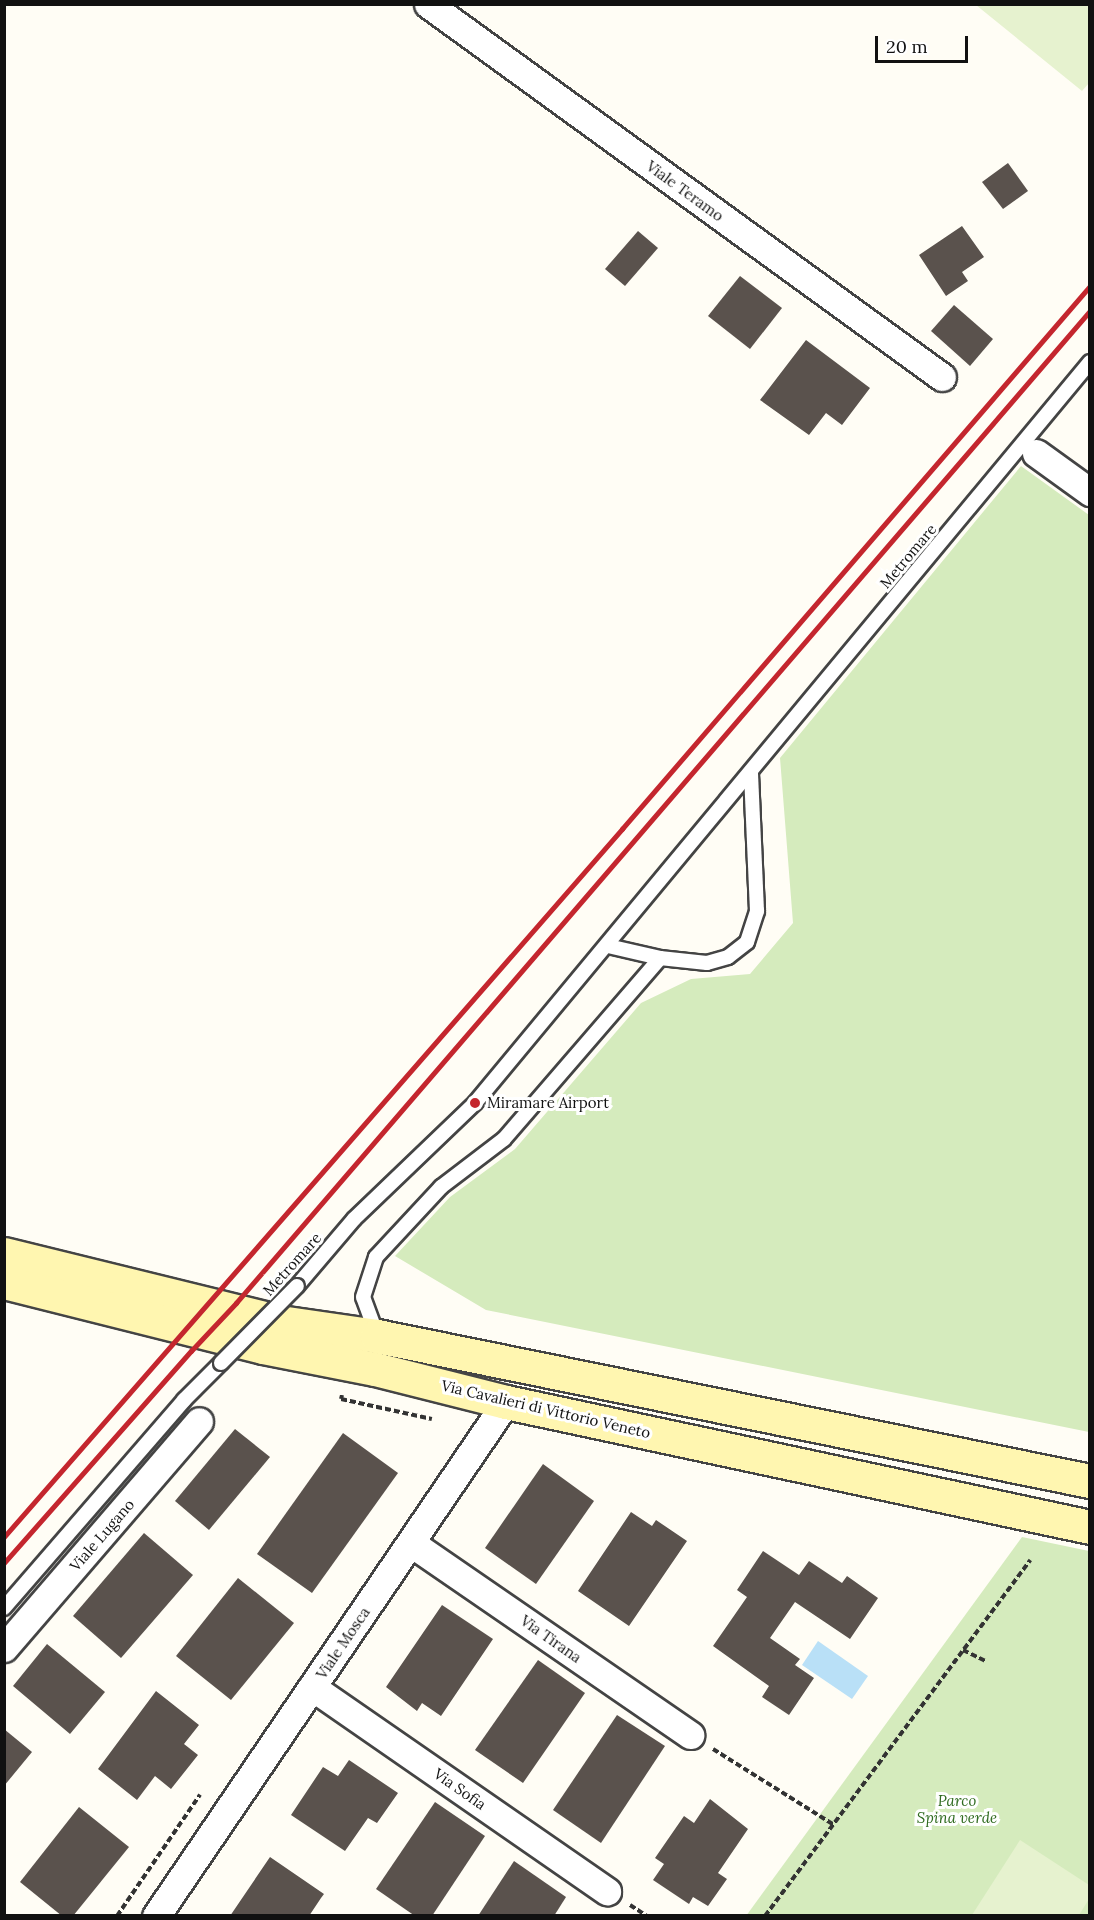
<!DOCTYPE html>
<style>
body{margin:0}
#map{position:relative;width:1094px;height:1920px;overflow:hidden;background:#fffdf5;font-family:Lora,serif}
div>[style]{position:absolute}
.green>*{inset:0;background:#d5ebbd}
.pitch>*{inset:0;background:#e6f2cf}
.water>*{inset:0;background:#b9e0f7}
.building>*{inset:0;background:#5a524d}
.path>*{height:4px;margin-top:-2px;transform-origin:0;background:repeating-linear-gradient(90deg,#333 0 6px,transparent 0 9px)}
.roads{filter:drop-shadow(2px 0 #444) drop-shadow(-2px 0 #444) drop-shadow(0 2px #444) drop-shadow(0 -2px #444)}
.lane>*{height:14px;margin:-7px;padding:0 7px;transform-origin:7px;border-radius:7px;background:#fff}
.street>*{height:27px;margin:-13.5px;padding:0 13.5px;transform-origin:13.5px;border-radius:13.5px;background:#fff}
.secondary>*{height:33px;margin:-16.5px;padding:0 16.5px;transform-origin:16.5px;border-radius:16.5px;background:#fff6b0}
.rail>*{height:4.5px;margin:-2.25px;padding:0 2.25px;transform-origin:2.25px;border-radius:2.25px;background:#c4262e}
.bridges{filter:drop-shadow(2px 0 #444) drop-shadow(-2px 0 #444) drop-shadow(0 2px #444) drop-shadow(0 -2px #444)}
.lane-bridge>*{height:14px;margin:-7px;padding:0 7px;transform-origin:7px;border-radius:7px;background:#fff}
.dots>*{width:16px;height:16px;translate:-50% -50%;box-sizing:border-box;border:3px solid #fff;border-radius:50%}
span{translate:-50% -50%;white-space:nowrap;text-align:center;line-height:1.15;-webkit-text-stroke:6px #fff;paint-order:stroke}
.street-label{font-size:15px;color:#111}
.poi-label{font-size:15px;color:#111}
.left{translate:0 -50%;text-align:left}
.park-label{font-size:15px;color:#2f6b1f;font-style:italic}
.frame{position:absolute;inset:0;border:6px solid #111;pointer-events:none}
.scale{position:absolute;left:875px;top:36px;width:93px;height:27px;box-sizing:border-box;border:3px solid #111;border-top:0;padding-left:8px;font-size:18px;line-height:21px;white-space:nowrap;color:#111;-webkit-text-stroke:4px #fff;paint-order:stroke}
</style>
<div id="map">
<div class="green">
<i style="clip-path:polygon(1021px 466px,1089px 515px,1089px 1432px,486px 1310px,395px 1256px,450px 1197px,515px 1149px,641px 1003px,691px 979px,750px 974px,793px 923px,780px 758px)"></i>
<i style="clip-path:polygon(1022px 1537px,1089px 1551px,1089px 1915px,746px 1916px)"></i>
</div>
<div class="pitch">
<i style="clip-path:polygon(976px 5px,1089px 5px,1089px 83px,1082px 91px)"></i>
<i style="clip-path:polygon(1020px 1840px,1089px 1885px,1089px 1899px,1079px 1915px,972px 1915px)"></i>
</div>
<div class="water">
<i style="clip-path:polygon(818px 1641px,868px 1676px,852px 1699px,802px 1665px)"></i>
</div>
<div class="building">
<i style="clip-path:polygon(1008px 163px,1028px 191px,1003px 209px,982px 182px)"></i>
<i style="clip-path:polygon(962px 226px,984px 257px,962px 272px,968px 281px,946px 296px,919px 255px)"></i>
<i style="clip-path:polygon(638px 231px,658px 248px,625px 286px,605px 269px)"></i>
<i style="clip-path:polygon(740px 276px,782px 308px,750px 349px,708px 316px)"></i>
<i style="clip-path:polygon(954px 305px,993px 339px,970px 366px,931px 331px)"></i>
<i style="clip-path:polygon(806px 340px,870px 388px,842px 425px,826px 413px,809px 435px,760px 400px)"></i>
<i style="clip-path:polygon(235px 1429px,270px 1457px,209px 1530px,175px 1501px)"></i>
<i style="clip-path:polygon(343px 1433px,398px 1473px,312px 1593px,257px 1554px)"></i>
<i style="clip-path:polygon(543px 1464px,594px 1501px,536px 1584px,485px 1548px)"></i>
<i style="clip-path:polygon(631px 1512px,652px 1526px,656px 1520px,687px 1541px,629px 1626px,578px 1591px)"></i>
<i style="clip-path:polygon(144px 1533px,193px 1575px,121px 1658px,73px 1616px)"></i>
<i style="clip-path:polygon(763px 1551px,799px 1575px,809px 1561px,842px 1583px,847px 1576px,878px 1598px,850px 1639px,795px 1602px,770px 1638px,800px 1659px,795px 1665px,814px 1678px,789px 1715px,762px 1697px,769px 1686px,713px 1646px,747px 1597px,737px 1590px)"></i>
<i style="clip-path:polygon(238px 1578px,294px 1623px,231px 1700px,176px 1656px)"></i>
<i style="clip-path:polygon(442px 1605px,493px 1639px,441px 1716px,422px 1703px,417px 1711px,386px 1687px)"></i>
<i style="clip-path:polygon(47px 1644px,105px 1692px,70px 1734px,13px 1686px)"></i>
<i style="clip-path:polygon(538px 1660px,585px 1693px,523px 1783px,475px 1750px)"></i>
<i style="clip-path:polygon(156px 1691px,199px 1725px,184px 1744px,198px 1755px,171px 1789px,155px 1776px,137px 1800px,98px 1769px)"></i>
<i style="clip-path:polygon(617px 1715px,665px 1746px,601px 1843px,553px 1810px)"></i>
<i style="clip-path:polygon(4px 1729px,32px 1752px,4px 1786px)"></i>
<i style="clip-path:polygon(349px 1760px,398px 1793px,377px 1823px,368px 1818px,345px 1851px,291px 1815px,323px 1767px,338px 1776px)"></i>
<i style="clip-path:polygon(710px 1799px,748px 1829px,718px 1873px,727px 1879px,708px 1906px,693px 1897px,689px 1904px,653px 1880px,664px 1864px,655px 1858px,684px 1816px,694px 1823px)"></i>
<i style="clip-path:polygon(435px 1802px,485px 1836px,432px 1916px,415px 1916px,376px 1889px)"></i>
<i style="clip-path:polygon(79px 1807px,129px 1847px,73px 1916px,62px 1916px,20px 1882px)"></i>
<i style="clip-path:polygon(270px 1857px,324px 1894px,321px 1898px,309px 1916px,230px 1916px)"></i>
<i style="clip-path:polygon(514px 1861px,566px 1897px,554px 1916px,478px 1916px)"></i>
</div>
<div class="path">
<i style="left:342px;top:1395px;width:4px;rotate:104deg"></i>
<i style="left:341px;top:1399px;width:93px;rotate:12.4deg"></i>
<i style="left:963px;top:1650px;width:25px;rotate:26deg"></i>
<i style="left:713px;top:1749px;width:143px;rotate:32.1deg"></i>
<i style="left:630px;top:1905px;width:20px;rotate:33deg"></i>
<i style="left:117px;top:1916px;width:147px;rotate:-55.6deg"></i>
<i style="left:765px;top:1916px;width:444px;rotate:-53.3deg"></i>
</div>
<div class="roads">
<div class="lane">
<i style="left:608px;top:946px;width:53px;rotate:13deg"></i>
<i style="left:660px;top:958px;width:47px;rotate:6.1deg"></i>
<i style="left:707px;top:963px;width:22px;rotate:-16deg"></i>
<i style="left:728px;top:957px;width:24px;rotate:-38deg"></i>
<i style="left:747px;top:942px;width:33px;rotate:-72deg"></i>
<i style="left:757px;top:911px;width:139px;rotate:-92.5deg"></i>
<i style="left:297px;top:1286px;width:88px;rotate:-49.6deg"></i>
<i style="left:354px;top:1219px;width:168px;rotate:-43.8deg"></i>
<i style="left:475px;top:1103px;width:963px;rotate:-50.31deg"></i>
<i style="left:377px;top:1335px;width:40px;rotate:-110.2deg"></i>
<i style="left:363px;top:1297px;width:42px;rotate:-72deg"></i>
<i style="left:376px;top:1257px;width:96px;rotate:-47.1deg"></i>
<i style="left:441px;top:1187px;width:79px;rotate:-37.3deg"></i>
<i style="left:504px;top:1139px;width:239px;rotate:-49.2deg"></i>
<i style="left:4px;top:1608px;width:275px;rotate:-49.1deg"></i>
<i style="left:184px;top:1400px;width:52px;rotate:-45deg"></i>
</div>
<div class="street">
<i style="left:428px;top:4px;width:635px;rotate:35.97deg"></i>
<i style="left:1036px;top:453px;width:67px;rotate:35.8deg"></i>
<i style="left:411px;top:1543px;width:339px;rotate:34.5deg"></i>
<i style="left:4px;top:1648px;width:299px;rotate:-49.3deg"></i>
<i style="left:312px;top:1687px;width:359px;rotate:34.7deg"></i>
<i style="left:156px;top:1916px;width:622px;rotate:-55.75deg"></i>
</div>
<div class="secondary">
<i style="left:4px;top:1254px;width:284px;rotate:13.8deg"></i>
<i style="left:280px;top:1322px;width:98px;rotate:8.2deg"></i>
<i style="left:377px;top:1336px;width:728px;rotate:11.5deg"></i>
<i style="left:4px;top:1282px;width:267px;rotate:14.1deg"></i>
<i style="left:263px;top:1347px;width:114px;rotate:11.1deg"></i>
<i style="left:375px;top:1369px;width:135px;rotate:14.1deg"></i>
<i style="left:506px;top:1402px;width:597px;rotate:12.08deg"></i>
</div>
</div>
<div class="rail">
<i style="left:4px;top:1537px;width:940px;rotate:-48.88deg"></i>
<i style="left:622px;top:829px;width:717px;rotate:-49.24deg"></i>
<i style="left:4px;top:1563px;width:283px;rotate:-48.6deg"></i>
<i style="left:191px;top:1351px;width:66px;rotate:-46.8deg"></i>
<i style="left:236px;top:1303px;width:1309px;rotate:-49.28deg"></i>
</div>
<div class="bridges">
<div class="lane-bridge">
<i style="left:221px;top:1363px;width:108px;rotate:-45.4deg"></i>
</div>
</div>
<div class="dots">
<i style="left:475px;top:1103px;background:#c4262e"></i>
</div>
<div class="street-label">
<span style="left:685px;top:191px;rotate:36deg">Viale Teramo</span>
<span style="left:908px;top:556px;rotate:-50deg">Metromare</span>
<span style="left:292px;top:1264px;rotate:-48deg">Metromare</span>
<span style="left:546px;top:1409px;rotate:13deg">Via Cavalieri di Vittorio Veneto</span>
<span style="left:102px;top:1535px;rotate:-49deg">Viale Lugano</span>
<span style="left:551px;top:1639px;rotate:35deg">Via Tirana</span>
<span style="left:343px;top:1643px;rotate:-56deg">Viale Mosca</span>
<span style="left:460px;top:1789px;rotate:35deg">Via Sofia</span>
</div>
<div class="poi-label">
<span class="left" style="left:487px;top:1103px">Miramare Airport</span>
</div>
<div class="park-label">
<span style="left:957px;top:1809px">Parco<br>Spina verde</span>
</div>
<div class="frame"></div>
<div class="scale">20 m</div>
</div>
